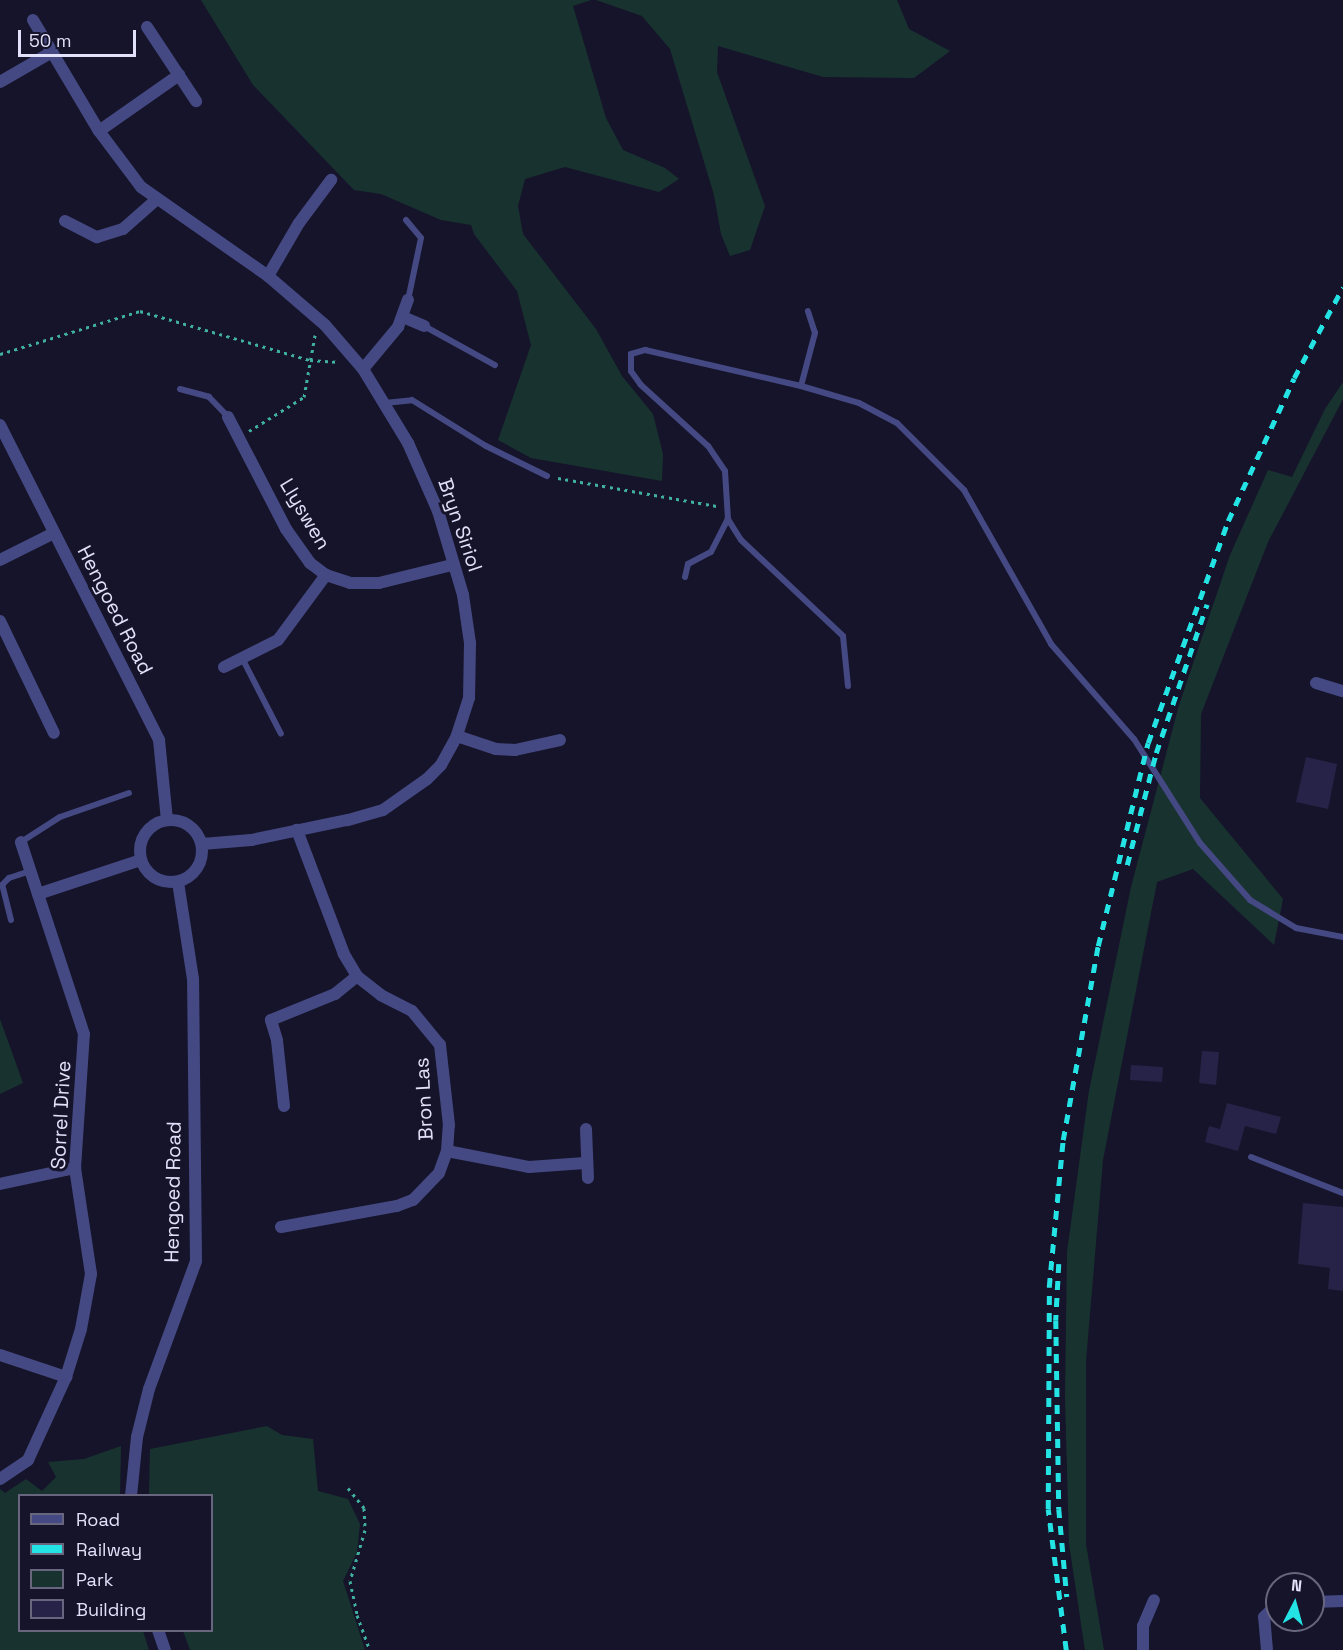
<!DOCTYPE html>
<style>
body{margin:0}
#map{position:relative;width:1343px;height:1650px;overflow:hidden;background:#16142a;font-family:"Space Grotesk",sans-serif}
div>[style]{position:absolute}
.green>*{inset:0;background:#18332f}
.building>*{inset:0;background:#272348}
.path>*{height:3px;margin-top:-1.5px;transform-origin:0;background:repeating-linear-gradient(90deg,#40b09f 0 3px,transparent 0 7.5px)}
.service>*{height:6px;margin:-3px;padding:0 3px;transform-origin:3px;border-radius:3px;background:#454983}
.minor>*{height:12px;margin:-6px;padding:0 6px;transform-origin:6px;border-radius:6px;background:#454983}
.tertiary>*{height:12px;margin:-6px;padding:0 6px;transform-origin:6px;border-radius:6px;background:#454983}
.tertiary>.ring{margin:-6px;padding:0;box-sizing:content-box;background:none;border:12px solid #454983;border-radius:50%}
.rail>*{height:4.5px;margin-top:-2.25px;transform-origin:0;background:repeating-linear-gradient(90deg,#24e3e4 0 9px,transparent 0 17px)}
span{translate:-50% -50%;white-space:nowrap;text-align:center;line-height:1.15;-webkit-text-stroke:6px #16142a;paint-order:stroke}
.street-label{font-size:20px;color:#e1e1fb}
.legend{position:absolute;left:18px;top:1494px;width:195px;height:138px;box-sizing:border-box;background:#16142a;border:2px solid #67667e;margin:0;padding:8px 10px;list-style:none;font-size:18px;color:#e1e1fb}
.legend li{display:flex;align-items:center;gap:12px;height:30px}
.legend b{width:30px;border:2px solid #67667e}
.north{position:absolute;left:1265px;top:1572px;width:60px;height:60px;box-sizing:border-box;background:#16142a;border:2px solid #67667e;border-radius:50%;rotate:6deg;font-size:16px;font-weight:700;line-height:24px;text-align:center;color:#e1e1fb}
.north::after{content:'';display:block;margin:auto;width:21px;height:27px;background:#24e3e4;clip-path:polygon(50% 0,100% 100%,50% 72%,0 100%)}
.scale{position:absolute;left:18px;top:30px;width:118px;height:27px;box-sizing:border-box;border:3px solid #e1e1fb;border-top:0;padding-left:8px;font-size:18px;line-height:21px;white-space:nowrap;color:#e1e1fb;-webkit-text-stroke:4px #16142a;paint-order:stroke}
</style>
<div id="map">
<div class="green">
<i style="clip-path:polygon(201px 0,591px 0,573px 6px,606px 118px,623px 150px,665px 168px,679px 179px,659px 192px,565px 167px,525px 179px,518px 206px,523px 234px,596px 329px,622px 376px,653px 414px,663px 454px,662px 481px,531px 458px,498px 440px,531px 345px,517px 291px,474px 234px,471px 225px,441px 220px,381px 194px,354px 190px,253px 85px)"></i>
<i style="clip-path:polygon(596px 0,897px 0,909px 29px,950px 51px,914px 78px,823px 77px,718px 46px,717px 72px,765px 206px,750px 250px,730px 256px,721px 234px,714px 195px,670px 49px,642px 16px)"></i>
<i style="clip-path:polygon(1343px 382px,1343px 399px,1268px 542px,1201px 714px,1200px 798px,1283px 899px,1274px 945px,1193px 869px,1157px 882px,1103px 1160px,1086px 1361px,1086px 1544px,1104px 1650px,1085px 1650px,1069px 1544px,1065px 1397px,1067px 1252px,1089px 1091px,1131px 887px,1179px 705px,1230px 555px,1268px 470px,1292px 477px,1325px 409px)"></i>
<i style="clip-path:polygon(0 1019px,23px 1083px,0 1094px)"></i>
<i style="clip-path:polygon(267px 1426px,282px 1435px,313px 1439px,318px 1491px,348px 1499px,360px 1524px,357px 1552px,343px 1581px,365px 1650px,190px 1650px,183px 1631px,212px 1630px,212px 1496px,149px 1495px,150px 1449px)"></i>
<i style="clip-path:polygon(121px 1446px,120px 1495px,20px 1496px,20px 1630px,143px 1631px,149px 1650px,0 1650px,0 1489px,5px 1493px,26px 1479px,42px 1491px,56px 1477px,48px 1462px,84px 1459px)"></i>
</div>
<div class="building">
<i style="clip-path:polygon(1306px 757px,1337px 764px,1328px 809px,1296px 802px)"></i>
<i style="clip-path:polygon(1202px 1051px,1219px 1052px,1216px 1085px,1199px 1083px)"></i>
<i style="clip-path:polygon(1131px 1065px,1163px 1067px,1162px 1082px,1130px 1080px)"></i>
<i style="clip-path:polygon(1227px 1103px,1281px 1117px,1276px 1134px,1245px 1126px,1238px 1151px,1205px 1142px,1209px 1126px,1220px 1129px)"></i>
<i style="clip-path:polygon(1303px 1203px,1343px 1207px,1343px 1291px,1328px 1289px,1330px 1268px,1298px 1264px)"></i>
</div>
<div class="path">
<i style="left:0;top:354px;width:146px;rotate:-17.1deg"></i>
<i style="left:140px;top:311px;width:177px;rotate:16.1deg"></i>
<i style="left:310px;top:360px;width:29px;rotate:4deg"></i>
<i style="left:249px;top:431px;width:65px;rotate:-31.7deg"></i>
<i style="left:304px;top:397px;width:63px;rotate:-79.9deg"></i>
<i style="left:558px;top:478px;width:161px;rotate:10deg"></i>
<i style="left:348px;top:1488px;width:26px;rotate:51deg"></i>
<i style="left:364px;top:1508px;width:22px;rotate:87deg"></i>
<i style="left:365px;top:1530px;width:53px;rotate:106.4deg"></i>
<i style="left:350px;top:1581px;width:35px;rotate:78deg"></i>
<i style="left:357px;top:1615px;width:37px;rotate:70deg"></i>
</div>
<div class="service">
<i style="left:406px;top:220px;width:23px;rotate:50deg"></i>
<i style="left:421px;top:238px;width:63px;rotate:101.8deg"></i>
<i style="left:424px;top:326px;width:81px;rotate:28.8deg"></i>
<i style="left:801px;top:386px;width:55px;rotate:-75.2deg"></i>
<i style="left:815px;top:333px;width:23px;rotate:-108deg"></i>
<i style="left:180px;top:389px;width:30px;rotate:15deg"></i>
<i style="left:209px;top:397px;width:28px;rotate:46deg"></i>
<i style="left:385px;top:403px;width:27px;rotate:-6deg"></i>
<i style="left:412px;top:400px;width:87px;rotate:31.9deg"></i>
<i style="left:486px;top:446px;width:68px;rotate:26.2deg"></i>
<i style="left:685px;top:577px;width:13px;rotate:-77deg"></i>
<i style="left:688px;top:564px;width:26px;rotate:-28deg"></i>
<i style="left:711px;top:552px;width:37px;rotate:-63deg"></i>
<i style="left:242px;top:658px;width:85px;rotate:62.8deg"></i>
<i style="left:848px;top:686px;width:50px;rotate:-95.7deg"></i>
<i style="left:843px;top:636px;width:140px;rotate:-136.7deg"></i>
<i style="left:741px;top:540px;width:25px;rotate:-122deg"></i>
<i style="left:728px;top:519px;width:48px;rotate:-93.6deg"></i>
<i style="left:725px;top:471px;width:30px;rotate:-124deg"></i>
<i style="left:708px;top:446px;width:91px;rotate:-137.7deg"></i>
<i style="left:641px;top:385px;width:17px;rotate:-126deg"></i>
<i style="left:631px;top:371px;width:17px;rotate:-90deg"></i>
<i style="left:631px;top:354px;width:15px;rotate:-16deg"></i>
<i style="left:645px;top:350px;width:160px;rotate:13deg"></i>
<i style="left:801px;top:386px;width:60px;rotate:16.3deg"></i>
<i style="left:859px;top:403px;width:43px;rotate:27.8deg"></i>
<i style="left:897px;top:423px;width:95px;rotate:45deg"></i>
<i style="left:964px;top:490px;width:177px;rotate:60.5deg"></i>
<i style="left:1051px;top:644px;width:126px;rotate:48.9deg"></i>
<i style="left:1134px;top:739px;width:123px;rotate:57.6deg"></i>
<i style="left:1200px;top:843px;width:76px;rotate:48.7deg"></i>
<i style="left:1250px;top:900px;width:54px;rotate:31.3deg"></i>
<i style="left:1296px;top:928px;width:48px;rotate:10.8deg"></i>
<i style="left:21px;top:842px;width:46px;rotate:-32.7deg"></i>
<i style="left:60px;top:817px;width:73px;rotate:-19.2deg"></i>
<i style="left:11px;top:920px;width:36px;rotate:-104deg"></i>
<i style="left:2px;top:885px;width:10px;rotate:-45deg"></i>
<i style="left:9px;top:878px;width:22px;rotate:-18deg"></i>
<i style="left:1251px;top:1157px;width:99px;rotate:21.4deg"></i>
</div>
<div class="minor">
<i style="left:33px;top:20px;width:129px;rotate:59.3deg"></i>
<i style="left:99px;top:131px;width:70px;rotate:53.1deg"></i>
<i style="left:141px;top:187px;width:155px;rotate:35deg"></i>
<i style="left:268px;top:276px;width:75px;rotate:40.7deg"></i>
<i style="left:325px;top:325px;width:58px;rotate:49.2deg"></i>
<i style="left:363px;top:369px;width:87px;rotate:58.7deg"></i>
<i style="left:408px;top:443px;width:74px;rotate:66.2deg"></i>
<i style="left:438px;top:511px;width:88px;rotate:73.4deg"></i>
<i style="left:463px;top:595px;width:49px;rotate:81.7deg"></i>
<i style="left:470px;top:643px;width:55px;rotate:91deg"></i>
<i style="left:469px;top:698px;width:40px;rotate:108deg"></i>
<i style="left:457px;top:736px;width:33px;rotate:119deg"></i>
<i style="left:441px;top:765px;width:20px;rotate:135deg"></i>
<i style="left:427px;top:779px;width:54px;rotate:144.8deg"></i>
<i style="left:383px;top:810px;width:37px;rotate:164deg"></i>
<i style="left:347px;top:820px;width:98px;rotate:168.2deg"></i>
<i style="left:251px;top:840px;width:49px;rotate:175.3deg"></i>
<i style="left:147px;top:27px;width:89px;rotate:56.5deg"></i>
<i style="left:0;top:82px;width:60px;rotate:-30deg"></i>
<i style="left:99px;top:131px;width:98px;rotate:-35deg"></i>
<i style="left:65px;top:221px;width:36px;rotate:27deg"></i>
<i style="left:97px;top:237px;width:27px;rotate:-17deg"></i>
<i style="left:123px;top:229px;width:45px;rotate:-41.4deg"></i>
<i style="left:268px;top:276px;width:61px;rotate:-59.7deg"></i>
<i style="left:299px;top:223px;width:54px;rotate:-53.3deg"></i>
<i style="left:403px;top:317px;width:23px;rotate:23deg"></i>
<i style="left:363px;top:369px;width:55px;rotate:-50.2deg"></i>
<i style="left:398px;top:327px;width:29px;rotate:-70deg"></i>
<i style="left:228px;top:417px;width:126px;rotate:62.6deg"></i>
<i style="left:286px;top:529px;width:42px;rotate:54.8deg"></i>
<i style="left:310px;top:563px;width:20px;rotate:37deg"></i>
<i style="left:326px;top:575px;width:25px;rotate:18deg"></i>
<i style="left:350px;top:583px;width:29px"></i>
<i style="left:379px;top:583px;width:75px;rotate:-13.9deg"></i>
<i style="left:0;top:560px;width:60px;rotate:-26.6deg"></i>
<i style="left:0;top:621px;width:124px;rotate:64.3deg"></i>
<i style="left:224px;top:667px;width:60px;rotate:-26.6deg"></i>
<i style="left:278px;top:640px;width:81px;rotate:-53.6deg"></i>
<i style="left:1316px;top:683px;width:28px;rotate:17deg"></i>
<i style="left:457px;top:736px;width:41px;rotate:18.4deg"></i>
<i style="left:496px;top:749px;width:19px;rotate:3deg"></i>
<i style="left:515px;top:750px;width:46px;rotate:-12.5deg"></i>
<i style="left:38px;top:894px;width:108px;rotate:-18.3deg"></i>
<i style="left:284px;top:1106px;width:66px;rotate:-96.1deg"></i>
<i style="left:277px;top:1040px;width:21px;rotate:-107deg"></i>
<i style="left:271px;top:1020px;width:69px;rotate:-22.1deg"></i>
<i style="left:335px;top:994px;width:28px;rotate:-39deg"></i>
<i style="left:586px;top:1129px;width:49px;rotate:87.7deg"></i>
<i style="left:447px;top:1151px;width:84px;rotate:11deg"></i>
<i style="left:529px;top:1167px;width:56px;rotate:-4.1deg"></i>
<i style="left:0;top:1184px;width:77px;rotate:-12deg"></i>
<i style="left:281px;top:1227px;width:118px;rotate:-10.3deg"></i>
<i style="left:397px;top:1206px;width:17px;rotate:-21deg"></i>
<i style="left:413px;top:1200px;width:37px;rotate:-46deg"></i>
<i style="left:439px;top:1173px;width:23px;rotate:-70deg"></i>
<i style="left:447px;top:1151px;width:26px;rotate:-86deg"></i>
<i style="left:449px;top:1125px;width:81px;rotate:-96.4deg"></i>
<i style="left:440px;top:1045px;width:44px;rotate:-129.5deg"></i>
<i style="left:412px;top:1011px;width:35px;rotate:-153deg"></i>
<i style="left:381px;top:995px;width:31px;rotate:-142deg"></i>
<i style="left:357px;top:976px;width:26px;rotate:-121deg"></i>
<i style="left:344px;top:954px;width:133px;rotate:-110.8deg"></i>
<i style="left:0;top:1355px;width:70px;rotate:18.4deg"></i>
<i style="left:0;top:1479px;width:34px;rotate:-34deg"></i>
<i style="left:28px;top:1460px;width:91px;rotate:-65.4deg"></i>
<i style="left:66px;top:1377px;width:50px;rotate:-72.6deg"></i>
<i style="left:81px;top:1329px;width:56px;rotate:-79.7deg"></i>
<i style="left:91px;top:1274px;width:107px;rotate:-98.6deg"></i>
<i style="left:75px;top:1168px;width:134px;rotate:-86.2deg"></i>
<i style="left:84px;top:1034px;width:202px;rotate:-108.2deg"></i>
<i style="left:1313px;top:1602px;width:30px;rotate:-2deg"></i>
<i style="left:1143px;top:1650px;width:24px;rotate:-90deg"></i>
<i style="left:1143px;top:1626px;width:28px;rotate:-67deg"></i>
<i style="left:1267px;top:1650px;width:33px;rotate:-95deg"></i>
<i style="left:1264px;top:1617px;width:18px;rotate:-43deg"></i>
</div>
<div class="tertiary">
<i style="left:0;top:425px;width:353px;rotate:63.2deg"></i>
<i style="left:159px;top:740px;width:80px;rotate:84.3deg"></i>
<i class="ring" style="left:140px;top:820px;width:50px;height:50px"></i>
<i style="left:131px;top:1496px;width:59px;rotate:-84.2deg"></i>
<i style="left:137px;top:1437px;width:49px;rotate:-76deg"></i>
<i style="left:149px;top:1389px;width:136px;rotate:-69.8deg"></i>
<i style="left:196px;top:1261px;width:282px;rotate:-90.6deg"></i>
<i style="left:193px;top:979px;width:98px;rotate:-98.8deg"></i>
<i style="left:158px;top:1630px;width:21px;rotate:71deg"></i>
</div>
<div class="rail">
<i style="left:1127px;top:865px;width:116px;rotate:-75.5deg"></i>
<i style="left:1156px;top:753px;width:157px;rotate:-71.1deg"></i>
<i style="left:1059px;top:1264px;width:56px;rotate:93.1deg"></i>
<i style="left:1056px;top:1320px;width:189px;rotate:89.1deg"></i>
<i style="left:1059px;top:1509px;width:88px;rotate:84.8deg"></i>
<i style="left:1066px;top:1650px;width:142px;rotate:-97.3deg"></i>
<i style="left:1048px;top:1509px;width:222px;rotate:-89.7deg"></i>
<i style="left:1049px;top:1287px;width:148px;rotate:-84.6deg"></i>
<i style="left:1063px;top:1140px;width:197px;rotate:-79.8deg"></i>
<i style="left:1098px;top:946px;width:209px;rotate:-76.2deg"></i>
<i style="left:1148px;top:743px;width:236px;rotate:-70.2deg"></i>
<i style="left:1228px;top:521px;width:157px;rotate:-65.2deg"></i>
<i style="left:1294px;top:378px;width:103px;rotate:-61.7deg"></i>
</div>
<div class="street-label">
<span style="left:305px;top:514px;rotate:59deg">Llyswen</span>
<span style="left:460px;top:525px;rotate:71deg">Bryn Siriol</span>
<span style="left:115px;top:610px;rotate:63deg">Hengoed Road</span>
<span style="left:424px;top:1099px;rotate:-93deg">Bron Las</span>
<span style="left:61px;top:1115px;rotate:-87deg">Sorrel Drive</span>
<span style="left:173px;top:1192px;rotate:-89deg">Hengoed Road</span>
</div>
<ul class="legend">
<li><b style="height:8px;background:#454983"></b>Road</li>
<li><b style="height:8px;background:#24e3e4"></b>Railway</li>
<li><b style="height:16px;background:#18332f"></b>Park</li>
<li><b style="height:16px;background:#272348"></b>Building</li>
</ul>
<div class="north">N</div>
<div class="scale">50 m</div>
</div>
